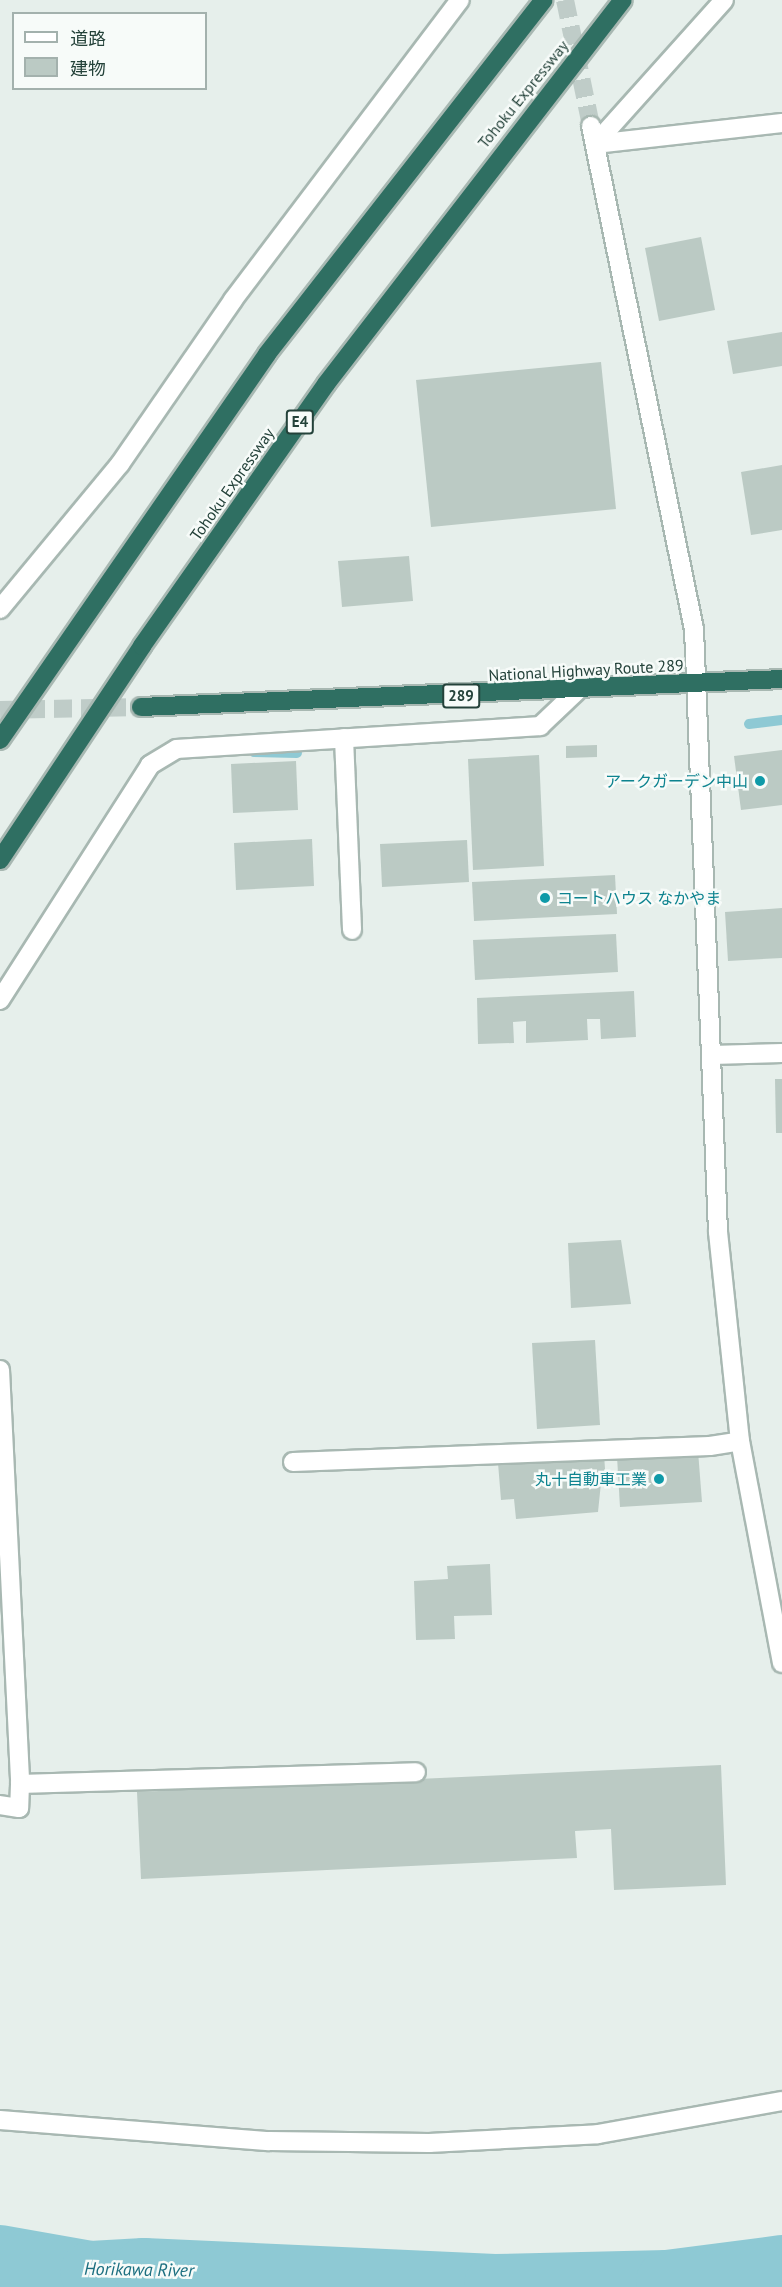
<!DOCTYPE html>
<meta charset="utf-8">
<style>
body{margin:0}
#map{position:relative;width:782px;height:2287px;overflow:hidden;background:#e6efeb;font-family:"PT Sans","Noto Sans JP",sans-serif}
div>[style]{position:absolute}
.stream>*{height:10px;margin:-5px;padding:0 5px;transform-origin:5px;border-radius:5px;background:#8ec9d4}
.river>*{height:62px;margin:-31px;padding:0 31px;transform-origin:31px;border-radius:31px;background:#8ec9d4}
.building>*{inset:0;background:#bbcac4}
.secondary-tunnel>*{height:18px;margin-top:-9px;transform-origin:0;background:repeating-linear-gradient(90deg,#bfccc8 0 18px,transparent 0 27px)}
.highway-tunnel>*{height:18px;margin-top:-9px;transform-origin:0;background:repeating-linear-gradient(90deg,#bfccc8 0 18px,transparent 0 27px)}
.roads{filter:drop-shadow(2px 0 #a8b8b2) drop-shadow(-2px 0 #a8b8b2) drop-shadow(0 2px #a8b8b2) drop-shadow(0 -2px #a8b8b2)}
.lane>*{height:18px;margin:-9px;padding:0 9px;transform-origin:9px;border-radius:9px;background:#fff}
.street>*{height:18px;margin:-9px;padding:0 9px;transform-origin:9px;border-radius:9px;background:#fff}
.secondary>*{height:18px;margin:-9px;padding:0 9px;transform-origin:9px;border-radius:9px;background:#fff}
.highway>*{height:18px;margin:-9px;padding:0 9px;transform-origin:9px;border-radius:9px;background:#2f6f62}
.dots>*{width:16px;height:16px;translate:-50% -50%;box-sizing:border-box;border:3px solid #f7fbf9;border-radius:50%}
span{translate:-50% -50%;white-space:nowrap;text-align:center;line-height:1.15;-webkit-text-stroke:5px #f7fbf9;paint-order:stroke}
.shield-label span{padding:2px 4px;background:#f7fbf9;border:2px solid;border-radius:4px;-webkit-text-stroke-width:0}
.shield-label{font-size:15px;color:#24423a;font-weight:700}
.street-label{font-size:16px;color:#24423a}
.culture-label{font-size:16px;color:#0d838f}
.right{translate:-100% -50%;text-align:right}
.left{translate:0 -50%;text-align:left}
.water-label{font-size:18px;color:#1c6f80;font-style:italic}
.legend{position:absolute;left:12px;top:12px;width:195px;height:78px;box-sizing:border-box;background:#f7fbf9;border:2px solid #a3b1ad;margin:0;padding:8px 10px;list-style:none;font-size:18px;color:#24423a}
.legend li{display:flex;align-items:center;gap:12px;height:30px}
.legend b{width:30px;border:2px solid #a3b1ad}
</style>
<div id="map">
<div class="stream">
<i style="left:749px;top:724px;width:33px;rotate:-7deg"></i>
<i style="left:254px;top:752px;width:43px;rotate:1.3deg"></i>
</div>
<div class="river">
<i style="left:0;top:2256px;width:92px;rotate:10deg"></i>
<i style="left:91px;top:2272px;width:53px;rotate:-3.2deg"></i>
<i style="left:144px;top:2269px;width:351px;rotate:2.6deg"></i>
<i style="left:495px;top:2285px;width:172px;rotate:-1.3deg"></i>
<i style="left:667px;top:2281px;width:116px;rotate:-7.4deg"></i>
</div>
<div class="building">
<i style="clip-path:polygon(701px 237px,715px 310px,659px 321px,645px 248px)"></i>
<i style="clip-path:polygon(782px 332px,782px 366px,733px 374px,727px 341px)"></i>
<i style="clip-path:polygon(601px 362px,616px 509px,431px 527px,416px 380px)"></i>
<i style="clip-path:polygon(782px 465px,782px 530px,751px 535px,741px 472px)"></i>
<i style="clip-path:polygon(409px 556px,413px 601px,342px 607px,338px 561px)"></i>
<i style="clip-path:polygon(597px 745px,597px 757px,566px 758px,566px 746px)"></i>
<i style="clip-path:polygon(782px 750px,782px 805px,741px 810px,734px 756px)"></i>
<i style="clip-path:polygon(539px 755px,544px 866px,473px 870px,468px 759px)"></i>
<i style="clip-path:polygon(296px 761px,298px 810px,233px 813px,231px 764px)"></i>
<i style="clip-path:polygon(312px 839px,314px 886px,236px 890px,234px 843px)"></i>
<i style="clip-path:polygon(467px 840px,469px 882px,382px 887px,380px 844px)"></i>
<i style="clip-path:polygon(615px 875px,617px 914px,474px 921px,472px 882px)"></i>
<i style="clip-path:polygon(782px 908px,782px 958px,728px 961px,725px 912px)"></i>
<i style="clip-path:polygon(616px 934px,618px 972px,475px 980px,473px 940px)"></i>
<i style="clip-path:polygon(634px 991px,636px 1037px,601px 1039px,600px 1019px,587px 1019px,588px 1040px,526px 1043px,526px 1021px,513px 1022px,514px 1043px,478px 1044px,477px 998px)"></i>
<i style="clip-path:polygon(775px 1079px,782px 1079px,782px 1133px,776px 1133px)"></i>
<i style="clip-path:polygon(621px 1240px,631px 1304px,571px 1308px,568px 1243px)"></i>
<i style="clip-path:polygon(595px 1340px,600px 1425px,537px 1429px,532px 1343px)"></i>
<i style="clip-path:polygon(698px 1451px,702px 1502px,620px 1507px,617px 1457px)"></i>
<i style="clip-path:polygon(604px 1455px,606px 1482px,601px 1483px,598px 1512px,516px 1519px,514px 1499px,501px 1500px,498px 1463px)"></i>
<i style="clip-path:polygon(490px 1564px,492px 1615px,454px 1616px,455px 1639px,416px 1640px,414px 1581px,448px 1579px,447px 1566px)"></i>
<i style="clip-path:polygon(721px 1765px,726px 1885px,614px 1890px,611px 1829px,575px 1831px,577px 1858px,141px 1879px,137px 1792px)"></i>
</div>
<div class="secondary-tunnel">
<i style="left:565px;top:0;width:129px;rotate:78.3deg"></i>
</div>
<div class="highway-tunnel">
<i style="left:0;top:710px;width:141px;rotate:-1.2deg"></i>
</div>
<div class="roads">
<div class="lane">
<i style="left:712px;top:1055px;width:70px;rotate:-1.6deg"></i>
</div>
<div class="street">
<i style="left:595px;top:144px;width:193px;rotate:-48.1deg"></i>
<i style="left:595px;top:144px;width:188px;rotate:-6.4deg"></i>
<i style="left:0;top:609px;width:188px;rotate:-50.4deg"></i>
<i style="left:120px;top:464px;width:199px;rotate:-55.4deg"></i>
<i style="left:233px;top:300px;width:376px;rotate:-52.9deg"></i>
<i style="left:344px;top:738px;width:192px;rotate:87.6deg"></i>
<i style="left:0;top:1000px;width:279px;rotate:-57.4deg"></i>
<i style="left:150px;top:765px;width:31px;rotate:-31deg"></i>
<i style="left:177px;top:749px;width:364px;rotate:-3.6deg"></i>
<i style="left:540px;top:726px;width:51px;rotate:-43.4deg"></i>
<i style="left:0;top:1370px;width:414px;rotate:87.2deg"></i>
<i style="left:20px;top:1784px;width:24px;rotate:92deg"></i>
<i style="left:19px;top:1808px;width:19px;rotate:-171deg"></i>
<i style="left:293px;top:1462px;width:417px;rotate:-2.2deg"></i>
<i style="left:710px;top:1446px;width:30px;rotate:-9deg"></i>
<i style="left:20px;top:1784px;width:396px;rotate:-1.7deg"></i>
<i style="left:0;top:2120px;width:270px;rotate:4.5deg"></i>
<i style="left:269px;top:2141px;width:160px;rotate:0.7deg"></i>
<i style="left:429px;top:2143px;width:169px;rotate:-3deg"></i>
<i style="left:598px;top:2134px;width:187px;rotate:-10.2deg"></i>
</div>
<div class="secondary">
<i style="left:591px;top:126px;width:513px;rotate:78.43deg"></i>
<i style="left:694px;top:629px;width:603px;rotate:87.72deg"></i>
<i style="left:718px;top:1232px;width:210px;rotate:84deg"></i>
<i style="left:740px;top:1441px;width:226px;rotate:79.3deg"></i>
</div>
<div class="highway">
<i style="left:141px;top:707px;width:642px;rotate:-2.5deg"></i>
<i style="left:0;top:740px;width:469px;rotate:-55.3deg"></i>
<i style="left:267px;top:354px;width:449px;rotate:-52deg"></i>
<i style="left:0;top:860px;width:257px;rotate:-56.4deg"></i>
<i style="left:142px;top:646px;width:320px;rotate:-54.9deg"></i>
<i style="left:326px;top:384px;width:485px;rotate:-52.3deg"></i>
</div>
</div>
<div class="dots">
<i style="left:760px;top:781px;background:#0f9aa8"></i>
<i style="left:545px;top:898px;background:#0f9aa8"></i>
<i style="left:659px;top:1479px;background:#0f9aa8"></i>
</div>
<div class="shield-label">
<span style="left:300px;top:422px">E4</span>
<span style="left:461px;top:696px">289</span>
</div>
<div class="street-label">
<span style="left:523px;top:94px;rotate:-51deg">Tohoku Expressway</span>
<span style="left:232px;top:484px;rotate:-55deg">Tohoku Expressway</span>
<span style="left:586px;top:670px;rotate:-3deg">National Highway Route 289</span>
</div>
<div class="culture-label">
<span class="right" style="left:748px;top:781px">アークガーデン中山</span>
<span class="left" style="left:557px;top:898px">コートハウス なかやま</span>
<span class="right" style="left:647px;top:1479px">丸十自動車工業</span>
</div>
<div class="water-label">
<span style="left:139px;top:2270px;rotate:1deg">Horikawa River</span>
</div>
<ul class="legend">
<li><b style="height:8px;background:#fff"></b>道路</li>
<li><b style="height:16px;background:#bbcac4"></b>建物</li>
</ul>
</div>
